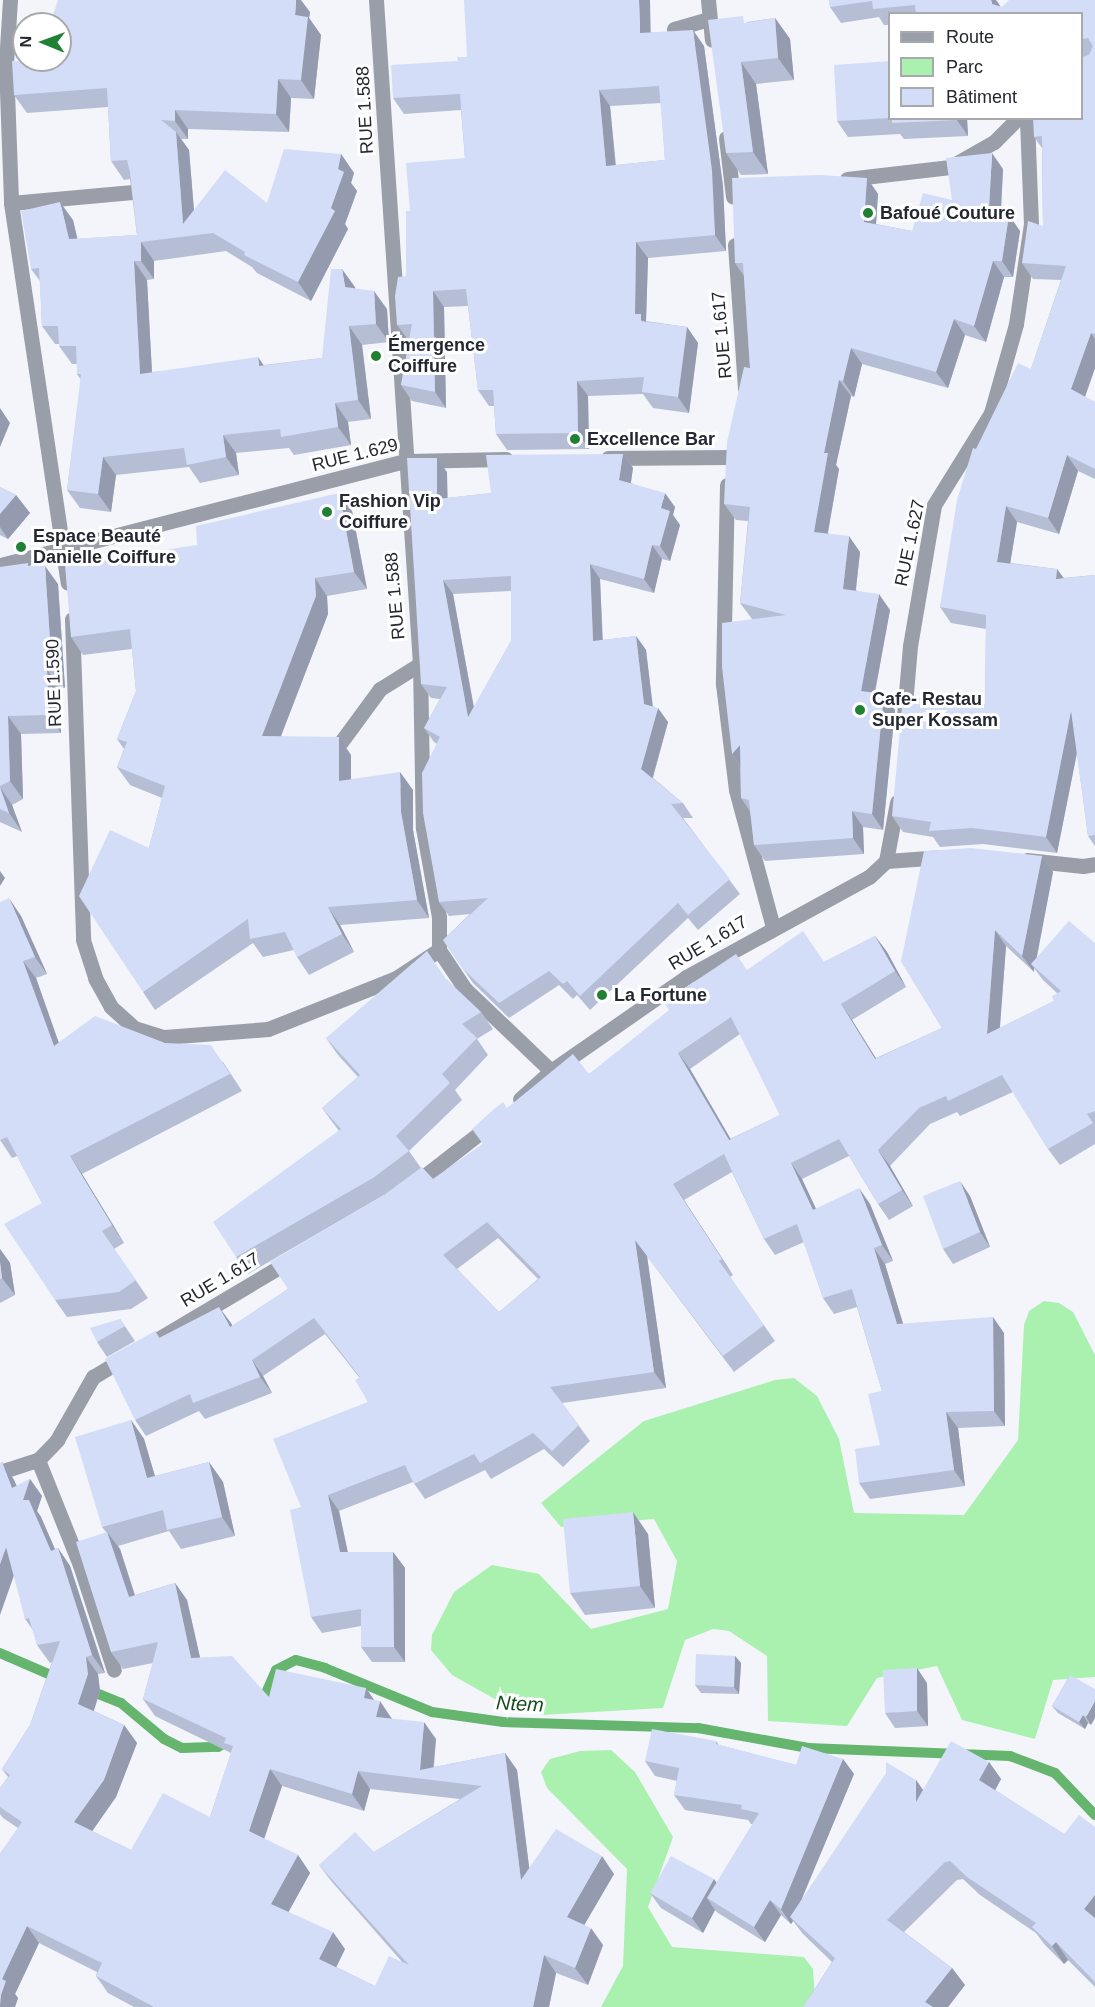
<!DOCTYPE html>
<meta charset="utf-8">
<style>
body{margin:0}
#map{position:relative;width:1095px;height:2007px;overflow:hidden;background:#f3f5fb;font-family:Arial,sans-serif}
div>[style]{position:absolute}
.green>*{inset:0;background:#aaf1b0}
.stream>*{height:10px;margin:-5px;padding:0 5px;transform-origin:5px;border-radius:5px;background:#66b56e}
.minor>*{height:15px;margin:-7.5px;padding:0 7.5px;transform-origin:7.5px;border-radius:7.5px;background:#9a9ea9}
.wall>*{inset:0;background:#b6bed5}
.shaded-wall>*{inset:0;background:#949bae}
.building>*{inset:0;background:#d4ddf8}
.dots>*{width:16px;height:16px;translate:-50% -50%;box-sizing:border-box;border:3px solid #fff;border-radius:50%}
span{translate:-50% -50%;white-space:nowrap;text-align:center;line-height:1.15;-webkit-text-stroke:6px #fff;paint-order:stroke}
.street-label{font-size:18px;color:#252832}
.poi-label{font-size:18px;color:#252832;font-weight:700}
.left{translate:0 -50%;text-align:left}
.water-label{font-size:20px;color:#144d1f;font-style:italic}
.legend{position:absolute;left:888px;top:12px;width:195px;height:108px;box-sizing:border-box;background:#fff;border:2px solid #a8a9ad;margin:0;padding:8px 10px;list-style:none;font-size:18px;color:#252832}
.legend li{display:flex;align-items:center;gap:12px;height:30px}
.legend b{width:30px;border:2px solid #a8a9ad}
.north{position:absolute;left:12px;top:12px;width:60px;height:60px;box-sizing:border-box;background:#fff;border:2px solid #a8a9ad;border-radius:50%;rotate:271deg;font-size:16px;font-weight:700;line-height:24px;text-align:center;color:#252832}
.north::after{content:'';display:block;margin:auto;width:21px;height:27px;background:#208134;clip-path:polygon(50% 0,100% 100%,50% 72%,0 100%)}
</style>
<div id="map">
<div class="green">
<i style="clip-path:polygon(1044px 1301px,1059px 1303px,1073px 1312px,1095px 1355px,1095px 1677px,1053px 1680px,1035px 1739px,962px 1720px,937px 1666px,877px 1678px,847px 1726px,768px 1721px,767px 1656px,729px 1631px,713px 1629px,685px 1640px,663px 1708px,541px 1715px,509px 1707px,452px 1675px,431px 1650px,432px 1635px,454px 1592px,492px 1565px,539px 1574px,591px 1629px,668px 1609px,677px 1561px,654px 1519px,561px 1527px,541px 1503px,644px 1421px,775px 1380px,794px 1378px,817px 1396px,839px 1439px,854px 1513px,964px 1515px,1018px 1440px,1024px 1325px,1029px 1311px)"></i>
<i style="clip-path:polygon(611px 1750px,635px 1772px,673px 1837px,648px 1907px,672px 1947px,804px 1957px,813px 1969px,815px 2000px,810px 2007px,601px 2007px,623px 1966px,627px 1869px,547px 1788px,541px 1772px,550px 1759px,580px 1751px)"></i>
</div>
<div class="stream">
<i style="left:0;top:1653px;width:65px;rotate:23.4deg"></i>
<i style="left:86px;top:1689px;width:38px;rotate:22deg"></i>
<i style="left:121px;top:1703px;width:56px;rotate:39.9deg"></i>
<i style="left:164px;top:1739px;width:20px;rotate:27deg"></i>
<i style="left:182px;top:1748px;width:36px;rotate:-2deg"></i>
<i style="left:218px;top:1747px;width:14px;rotate:-30deg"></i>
<i style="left:260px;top:1707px;width:40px;rotate:-66.6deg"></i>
<i style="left:276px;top:1670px;width:22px;rotate:-27deg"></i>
<i style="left:296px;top:1660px;width:30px;rotate:15deg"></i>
<i style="left:325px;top:1668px;width:116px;rotate:22.4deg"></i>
<i style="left:432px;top:1712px;width:72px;rotate:8deg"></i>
<i style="left:503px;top:1722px;width:195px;rotate:1.8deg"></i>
<i style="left:698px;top:1728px;width:112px;rotate:10.3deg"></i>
<i style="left:808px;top:1748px;width:202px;rotate:2.3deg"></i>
<i style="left:1010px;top:1756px;width:48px;rotate:20.7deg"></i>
<i style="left:1055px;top:1773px;width:58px;rotate:46.4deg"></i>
</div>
<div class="minor">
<i style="left:10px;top:0;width:64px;rotate:93.6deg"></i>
<i style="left:6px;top:64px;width:139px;rotate:87.9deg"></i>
<i style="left:11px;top:203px;width:384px;rotate:81.5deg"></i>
<i style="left:376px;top:0;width:665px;rotate:86.21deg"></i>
<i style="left:420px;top:664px;width:164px;rotate:89deg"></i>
<i style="left:423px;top:828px;width:90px;rotate:79.8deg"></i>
<i style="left:439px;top:917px;width:33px;rotate:90deg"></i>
<i style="left:439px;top:950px;width:47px;rotate:56.3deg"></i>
<i style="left:465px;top:989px;width:119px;rotate:43.6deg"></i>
<i style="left:708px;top:0;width:40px;rotate:84.3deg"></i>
<i style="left:674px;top:29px;width:36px;rotate:-16deg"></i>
<i style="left:726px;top:138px;width:59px;rotate:83.2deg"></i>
<i style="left:847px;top:179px;width:104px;rotate:-6.6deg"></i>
<i style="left:950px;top:167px;width:51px;rotate:-29.6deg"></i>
<i style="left:994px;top:142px;width:34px;rotate:-45deg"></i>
<i style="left:11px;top:203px;width:122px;rotate:-5.2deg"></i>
<i style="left:735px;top:245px;width:144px;rotate:86deg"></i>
<i style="left:608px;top:458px;width:121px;rotate:-0.5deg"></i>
<i style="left:727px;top:485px;width:199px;rotate:91.2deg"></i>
<i style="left:723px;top:684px;width:107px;rotate:83deg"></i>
<i style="left:736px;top:790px;width:142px;rotate:74.9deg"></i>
<i style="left:0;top:565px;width:419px;rotate:-14.4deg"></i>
<i style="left:406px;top:461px;width:100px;rotate:-1.1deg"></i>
<i style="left:72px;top:619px;width:321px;rotate:88deg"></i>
<i style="left:83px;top:940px;width:40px;rotate:72deg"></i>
<i style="left:95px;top:978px;width:33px;rotate:61deg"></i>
<i style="left:111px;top:1007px;width:31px;rotate:42deg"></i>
<i style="left:134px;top:1028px;width:31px;rotate:17deg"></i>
<i style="left:164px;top:1037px;width:104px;rotate:-4.4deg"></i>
<i style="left:268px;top:1029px;width:138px;rotate:-21.7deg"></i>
<i style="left:396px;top:978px;width:51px;rotate:-33.1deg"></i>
<i style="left:904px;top:716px;width:70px;rotate:-85.1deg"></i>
<i style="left:910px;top:646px;width:143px;rotate:-80.3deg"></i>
<i style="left:934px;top:505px;width:108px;rotate:-58.2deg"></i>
<i style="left:991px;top:413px;width:92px;rotate:-74.3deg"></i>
<i style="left:1016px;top:324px;width:101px;rotate:-81.5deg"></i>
<i style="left:1031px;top:224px;width:106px;rotate:-92.2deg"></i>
<i style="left:341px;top:742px;width:66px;rotate:-53.7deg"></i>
<i style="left:380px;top:689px;width:47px;rotate:-32deg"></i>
<i style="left:1027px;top:860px;width:56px;rotate:6.1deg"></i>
<i style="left:1083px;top:866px;width:12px;rotate:-9deg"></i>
<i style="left:886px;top:861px;width:57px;rotate:-4deg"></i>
<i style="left:520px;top:1099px;width:42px;rotate:-42.1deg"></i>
<i style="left:551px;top:1071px;width:165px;rotate:-34.8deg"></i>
<i style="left:686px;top:977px;width:209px;rotate:-28.7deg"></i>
<i style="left:869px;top:877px;width:23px;rotate:-43deg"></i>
<i style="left:886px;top:861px;width:60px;rotate:-79.4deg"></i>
<i style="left:413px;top:1185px;width:99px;rotate:-38deg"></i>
<i style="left:148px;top:1345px;width:169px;rotate:-30.7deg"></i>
<i style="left:38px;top:1460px;width:113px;rotate:68.2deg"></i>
<i style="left:80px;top:1565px;width:110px;rotate:72.1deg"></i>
<i style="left:0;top:1472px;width:40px;rotate:-18deg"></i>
<i style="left:38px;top:1460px;width:28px;rotate:-46deg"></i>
<i style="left:57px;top:1440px;width:73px;rotate:-60.3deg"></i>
<i style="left:93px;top:1377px;width:37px;rotate:-31deg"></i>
</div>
<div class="wall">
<i style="clip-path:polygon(829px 0,999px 4px,1000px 6px,1002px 7px,1095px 0,1095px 368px,1085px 397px,1095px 402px,1095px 479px,1078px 471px,1059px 534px,1017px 522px,1010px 563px,1057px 569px,1063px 578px,1095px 575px,1095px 846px,1088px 836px,1077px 753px,1057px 853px,983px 844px,940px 847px,933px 837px,903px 832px,892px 816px,985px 704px,986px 629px,951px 623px,940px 607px,976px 449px,1031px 369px,1061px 280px,1033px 279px,1022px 263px,1043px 226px,1042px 148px,1034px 137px,1082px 56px,1082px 14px,890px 14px,890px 25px,884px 25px,879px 17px,841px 23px,830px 7px)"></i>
<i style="clip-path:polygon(310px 12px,309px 18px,321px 35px,314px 99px,291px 98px,289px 132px,188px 129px,188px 139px,181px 139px,189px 150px,194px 211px,267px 203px,341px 154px,354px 173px,351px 183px,357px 191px,345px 224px,348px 229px,311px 301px,257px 273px,252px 267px,226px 251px,154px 261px,154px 279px,147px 280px,152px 372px,264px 365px,322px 358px,355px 287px,355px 289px,387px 309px,389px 342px,362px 345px,371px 419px,348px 422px,351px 445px,294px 455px,289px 448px,236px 453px,239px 475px,200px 483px,189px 467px,116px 475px,111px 512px,80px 508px,67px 490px,81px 380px,77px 374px,77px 364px,72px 364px,59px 346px,59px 344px,55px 344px,42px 326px,40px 281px,31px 269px,73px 220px,77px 239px,137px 235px,130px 179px,124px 180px,111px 161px,108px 107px,27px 113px,14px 95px,38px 62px)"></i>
<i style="clip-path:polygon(775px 18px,790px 39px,794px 80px,756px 84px,768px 174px,741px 175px,726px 153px,747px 22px)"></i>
<i style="clip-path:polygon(evenodd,651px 32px,704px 46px,723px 186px,726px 251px,648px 258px,646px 321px,687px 327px,698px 343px,689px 413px,653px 408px,643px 394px,588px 396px,589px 449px,507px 450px,496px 434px,494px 406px,489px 406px,478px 390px,468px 306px,444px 307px,446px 408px,412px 401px,401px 385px,409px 341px,397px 325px,406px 276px,410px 211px,465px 158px,461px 110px,404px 114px,393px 98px,467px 57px,651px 32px,661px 103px,665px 160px,616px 165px,610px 106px,661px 103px)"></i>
<i style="clip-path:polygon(890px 61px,890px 118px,967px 118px,968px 136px,904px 139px,900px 134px,848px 137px,837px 121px)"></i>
<i style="clip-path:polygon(1003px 169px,1001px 213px,1020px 231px,1013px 277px,1004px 277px,986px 342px,965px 335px,948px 388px,862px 364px,854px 397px,851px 396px,836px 465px,839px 469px,828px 533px,860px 552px,856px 590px,890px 610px,875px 693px,895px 710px,883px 830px,863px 827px,864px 854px,765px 861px,754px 845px,750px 811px,741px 798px,740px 766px,732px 754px,752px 619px,740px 603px,748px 521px,736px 520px,724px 504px,750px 368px,744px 276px,735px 263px,867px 178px,878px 194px,876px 224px,912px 231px,952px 200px)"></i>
<i style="clip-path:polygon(evenodd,623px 454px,633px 468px,631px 483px,675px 507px,673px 515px,680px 525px,670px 561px,662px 559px,654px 593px,600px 579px,603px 640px,636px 636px,646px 650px,653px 706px,668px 722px,653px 778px,683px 803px,693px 818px,683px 818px,740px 894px,698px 930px,688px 918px,590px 1010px,577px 995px,573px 999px,559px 985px,509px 1018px,473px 983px,443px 940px,470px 914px,449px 916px,439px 902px,437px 744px,434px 742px,424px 728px,440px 699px,431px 698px,421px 684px,447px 472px,447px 498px,491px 493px,623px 454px,511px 591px,511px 641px,474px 707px,453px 594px,511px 591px)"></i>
<i style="clip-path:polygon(0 487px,16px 495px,30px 513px,8px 539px,0 535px)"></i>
<i style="clip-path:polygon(352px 511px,367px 589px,327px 596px,328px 614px,281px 736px,351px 755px,351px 779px,413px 790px,413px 830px,429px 918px,340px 925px,354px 952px,309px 975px,297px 957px,294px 950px,263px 957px,253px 943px,155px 1010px,143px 992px,149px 848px,162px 798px,130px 785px,117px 767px,124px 749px,117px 739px,136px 691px,132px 649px,83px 655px,71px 637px,197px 545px)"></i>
<i style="clip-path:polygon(30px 566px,58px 584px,65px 688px,59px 688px,61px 733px,21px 734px,23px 799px,12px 805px,22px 832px,0 822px,0 567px)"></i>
<i style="clip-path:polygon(evenodd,1042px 856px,1053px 872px,1036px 958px,1095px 943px,1095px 1144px,1060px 1165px,1048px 1149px,1013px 1092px,960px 1116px,957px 1112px,930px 1124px,890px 1166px,913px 1206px,889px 1220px,878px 1204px,849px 1156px,802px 1179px,816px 1209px,870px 1204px,893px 1261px,885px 1264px,903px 1324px,1004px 1333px,1005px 1426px,958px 1428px,965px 1486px,870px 1499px,859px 1483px,880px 1445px,882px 1391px,857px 1307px,834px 1314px,823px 1298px,804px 1242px,775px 1255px,764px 1239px,732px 1172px,684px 1200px,733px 1275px,730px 1277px,775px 1341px,734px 1372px,647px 1256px,666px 1388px,562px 1403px,590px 1441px,563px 1467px,544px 1449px,491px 1479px,485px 1470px,425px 1499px,413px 1482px,339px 1511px,348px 1552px,393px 1552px,405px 1568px,405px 1662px,372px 1662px,361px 1647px,361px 1626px,322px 1633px,311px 1617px,301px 1507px,368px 1402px,359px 1377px,325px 1334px,263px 1376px,272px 1393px,205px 1419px,199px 1411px,146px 1436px,135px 1420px,155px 1331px,160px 1338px,231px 1323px,232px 1326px,288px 1289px,384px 1195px,248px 1274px,236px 1257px,339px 1131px,322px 1108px,358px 1077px,338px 1055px,326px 1038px,447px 980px,481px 1012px,493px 1029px,477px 1039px,488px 1055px,455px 1090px,462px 1100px,409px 1151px,421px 1168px,433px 1179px,483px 1144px,507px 1108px,589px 1074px,747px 970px,824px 962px,875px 936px,887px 952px,906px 987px,852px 1020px,876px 1058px,942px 1028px,901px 961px,1042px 856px,1006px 946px,1034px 972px,1034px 968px,1043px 980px,1057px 993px,1054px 1001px,1000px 1028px,1006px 946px,1042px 856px,740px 1034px,780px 1115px,730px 1139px,690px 1069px,740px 1034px,1042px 856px,498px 1238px,538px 1279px,499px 1312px,457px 1269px,498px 1238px)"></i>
<i style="clip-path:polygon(21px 916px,47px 974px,36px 978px,58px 1042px,165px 1043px,223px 1062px,242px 1091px,82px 1174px,124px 1243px,114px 1249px,148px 1298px,131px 1309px,67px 1317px,55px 1300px,42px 1203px,17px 1156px,12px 1158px,0 1140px)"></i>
<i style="clip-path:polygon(970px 1196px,990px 1247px,953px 1264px,943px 1249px)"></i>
<i style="clip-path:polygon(0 1249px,10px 1263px,15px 1295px,0 1303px)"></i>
<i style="clip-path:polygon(120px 1319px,135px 1341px,107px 1357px,97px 1342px)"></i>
<i style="clip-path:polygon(evenodd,131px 1420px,144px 1439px,155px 1476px,209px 1462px,223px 1482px,235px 1536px,181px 1549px,169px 1531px,118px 1546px,120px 1549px,135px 1595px,175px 1583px,187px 1600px,200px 1658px,269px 1697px,366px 1688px,374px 1700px,392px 1719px,436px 1739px,434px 1767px,505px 1753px,517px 1770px,529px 1868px,614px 1874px,584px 1925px,603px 1945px,588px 1985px,556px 1973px,549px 2007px,134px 2007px,108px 1993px,96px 1976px,97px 1972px,39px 1943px,15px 1994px,18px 1998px,15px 2007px,0 2007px,18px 1828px,3px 1818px,0 1814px,0 1788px,8px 1777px,2px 1769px,30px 1725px,52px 1662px,50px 1663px,37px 1645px,33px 1630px,25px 1619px,2px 1462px,14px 1480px,17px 1486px,30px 1479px,42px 1496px,37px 1511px,41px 1517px,55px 1549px,58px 1548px,70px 1566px,105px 1673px,98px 1674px,100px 1691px,94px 1711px,124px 1725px,137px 1743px,116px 1797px,92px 1831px,131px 1850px,210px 1817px,231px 1753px,155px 1716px,143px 1699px,153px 1663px,123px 1669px,111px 1652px,106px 1532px,102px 1527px,131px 1420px,282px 1786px,364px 1811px,370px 1789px,460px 1799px,374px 1852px,319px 1865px,332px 1882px,403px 1963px,375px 1986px,336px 1967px,345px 1949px,288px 1912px,310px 1873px,298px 1855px,264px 1839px,282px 1786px)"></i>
<i style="clip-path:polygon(648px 1534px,655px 1608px,585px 1615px,570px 1593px)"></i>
<i style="clip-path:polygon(735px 1656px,741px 1663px,739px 1694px,701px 1693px,695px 1685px)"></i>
<i style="clip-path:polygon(1070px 1675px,1091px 1725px,1088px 1723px,1085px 1729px,1058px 1713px,1052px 1706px)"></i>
<i style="clip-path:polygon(927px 1683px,928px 1726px,895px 1728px,885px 1713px)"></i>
<i style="clip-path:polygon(716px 1741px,719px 1745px,796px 1765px,843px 1759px,854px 1774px,801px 1900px,916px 1780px,923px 1790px,989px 1762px,1001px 1779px,995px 1790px,1064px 1834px,1095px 1827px,1095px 1987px,1068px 1960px,1064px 1964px,1045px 1945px,1036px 1933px,980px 1895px,963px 1879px,957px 1880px,904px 1932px,952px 1968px,965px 1985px,948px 2007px,803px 2007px,832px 1962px,803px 1934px,793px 1921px,791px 1924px,781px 1915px,765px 1942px,718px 1913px,715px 1910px,703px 1933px,661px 1908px,650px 1893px,714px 1879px,717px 1883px,753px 1824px,751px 1824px,748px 1820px,685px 1810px,674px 1795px,677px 1781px,655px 1776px,645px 1761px)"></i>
</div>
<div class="shaded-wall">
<i style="clip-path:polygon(296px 0,301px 0,310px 12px,309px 18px,321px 35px,314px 99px,301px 80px,295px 15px)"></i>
<i style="clip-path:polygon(639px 0,650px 0,651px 49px,640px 33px)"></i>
<i style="clip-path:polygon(991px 0,996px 0,999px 4px,1002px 14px,992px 4px)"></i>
<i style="clip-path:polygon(775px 18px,790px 39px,794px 80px,778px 58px)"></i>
<i style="clip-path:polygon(693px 30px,704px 46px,723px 186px,726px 251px,715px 235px)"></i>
<i style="clip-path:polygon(741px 62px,756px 84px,768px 174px,753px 152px)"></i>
<i style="clip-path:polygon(278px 79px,291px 98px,289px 132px,276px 114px)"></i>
<i style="clip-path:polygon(599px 90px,610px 106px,617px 182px,606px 166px)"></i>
<i style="clip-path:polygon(175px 110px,188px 129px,188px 139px,175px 121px)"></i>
<i style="clip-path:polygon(956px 118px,967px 118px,968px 136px,957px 120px)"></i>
<i style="clip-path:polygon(176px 132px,189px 150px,196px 235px,183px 224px)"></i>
<i style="clip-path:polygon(992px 153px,1003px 169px,1000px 225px,989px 209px)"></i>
<i style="clip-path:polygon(341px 154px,354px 173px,351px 183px,357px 191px,345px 224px,348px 229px,311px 301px,298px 282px,331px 208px)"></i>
<i style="clip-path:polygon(867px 178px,878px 194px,875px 238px,864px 222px)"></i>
<i style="clip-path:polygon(60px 202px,73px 220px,82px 258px,69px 239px)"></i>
<i style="clip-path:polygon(1009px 215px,1020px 231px,1013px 277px,1002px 261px)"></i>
<i style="clip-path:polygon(141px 242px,154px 261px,154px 279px,141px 261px)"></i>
<i style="clip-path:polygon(636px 242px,648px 258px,646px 321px,652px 330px,635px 314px)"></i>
<i style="clip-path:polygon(134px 261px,147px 280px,153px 392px,140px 374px)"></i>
<i style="clip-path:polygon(993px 261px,1004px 277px,986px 342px,974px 326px)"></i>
<i style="clip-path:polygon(342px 269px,355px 287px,357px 306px,345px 287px)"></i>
<i style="clip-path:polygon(374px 291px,387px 309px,389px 342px,376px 324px)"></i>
<i style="clip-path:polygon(433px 291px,444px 307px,446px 408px,435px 392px)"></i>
<i style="clip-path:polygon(954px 319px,965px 335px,948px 388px,936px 372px)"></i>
<i style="clip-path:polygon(349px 326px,362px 345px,371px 419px,358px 400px)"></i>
<i style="clip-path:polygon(687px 327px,698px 343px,689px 413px,678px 397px)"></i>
<i style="clip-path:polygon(1091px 333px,1095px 339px,1095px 368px,1082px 405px,1071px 389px)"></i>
<i style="clip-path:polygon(851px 348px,862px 364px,854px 397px,843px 381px)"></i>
<i style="clip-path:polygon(258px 357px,271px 376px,259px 366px)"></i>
<i style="clip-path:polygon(839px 380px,851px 396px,836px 465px,839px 469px,825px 548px,814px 532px,824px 453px)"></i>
<i style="clip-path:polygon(577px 381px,588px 396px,589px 449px,578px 433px)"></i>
<i style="clip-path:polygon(335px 403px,348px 422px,351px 445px,338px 427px)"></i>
<i style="clip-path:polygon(0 408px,10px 423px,0 447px)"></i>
<i style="clip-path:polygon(223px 435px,236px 453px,239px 475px,226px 457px)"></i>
<i style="clip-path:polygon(623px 454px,633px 468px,629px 494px,619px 480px)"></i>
<i style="clip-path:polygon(1067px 455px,1078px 471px,1059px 534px,1048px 518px)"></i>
<i style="clip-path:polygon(103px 457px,116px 475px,111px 512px,98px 494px)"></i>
<i style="clip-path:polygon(437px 458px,447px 472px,448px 513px,437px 499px)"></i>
<i style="clip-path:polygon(339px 493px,352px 511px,367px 589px,354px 572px)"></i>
<i style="clip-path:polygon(665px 493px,675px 507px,673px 515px,680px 525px,670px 561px,660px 546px,661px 508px)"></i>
<i style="clip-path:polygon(16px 495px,30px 513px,8px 539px,0 527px,0 514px)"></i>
<i style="clip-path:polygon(1006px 506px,1017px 522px,1008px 577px,997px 562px)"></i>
<i style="clip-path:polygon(849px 536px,860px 552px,854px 605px,843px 589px)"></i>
<i style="clip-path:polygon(652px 545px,662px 559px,654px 593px,644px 579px)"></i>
<i style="clip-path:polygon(590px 564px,600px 579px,603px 656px,593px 641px)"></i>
<i style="clip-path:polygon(45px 566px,58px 584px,65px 688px,52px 669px)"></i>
<i style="clip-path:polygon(1057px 569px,1069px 585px,1056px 579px)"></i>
<i style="clip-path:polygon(315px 578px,327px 596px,328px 614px,274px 754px,262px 736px)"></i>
<i style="clip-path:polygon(443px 580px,453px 594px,478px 731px,468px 717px)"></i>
<i style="clip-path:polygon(879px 594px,890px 610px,872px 707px,861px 691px)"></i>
<i style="clip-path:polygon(636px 636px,646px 650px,654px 719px,644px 704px)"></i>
<i style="clip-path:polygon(47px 669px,59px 688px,61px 733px,49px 715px)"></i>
<i style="clip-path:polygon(884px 694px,895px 710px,883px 830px,872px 814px)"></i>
<i style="clip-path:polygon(658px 708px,668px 722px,651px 783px,641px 769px)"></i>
<i style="clip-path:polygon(1071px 711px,1082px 727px,1057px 853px,1046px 837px)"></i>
<i style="clip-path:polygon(8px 716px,21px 734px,23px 799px,10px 781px)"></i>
<i style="clip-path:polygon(339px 737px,351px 755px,351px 799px,339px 781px)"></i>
<i style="clip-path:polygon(740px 745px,743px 770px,732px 754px)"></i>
<i style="clip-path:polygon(400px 772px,413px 790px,413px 830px,429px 918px,417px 900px,401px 812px)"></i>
<i style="clip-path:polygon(0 787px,12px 805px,22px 832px,9px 813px)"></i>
<i style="clip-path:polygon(852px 811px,863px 827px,864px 854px,853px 838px)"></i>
<i style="clip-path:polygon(1042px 856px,1053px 872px,1035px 967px,1031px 964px,1034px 968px,1034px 972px,1022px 956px)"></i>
<i style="clip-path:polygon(0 871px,5px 878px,0 886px)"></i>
<i style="clip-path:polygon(9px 898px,21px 916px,47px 974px,35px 957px)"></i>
<i style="clip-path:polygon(328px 907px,340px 925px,354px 952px,342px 934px)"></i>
<i style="clip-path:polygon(995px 930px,1006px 946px,998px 1050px,987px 1034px)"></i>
<i style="clip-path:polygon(875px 936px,887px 952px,906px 987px,895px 971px)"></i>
<i style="clip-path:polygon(23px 961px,36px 978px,66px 1063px,54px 1046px)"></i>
<i style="clip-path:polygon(841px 1004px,852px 1020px,886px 1075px,875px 1059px)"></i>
<i style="clip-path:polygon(678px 1053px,690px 1069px,740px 1155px,729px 1140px)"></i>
<i style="clip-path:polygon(878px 1150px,890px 1166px,913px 1206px,902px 1190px)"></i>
<i style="clip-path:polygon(70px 1156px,82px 1174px,124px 1243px,112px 1225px)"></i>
<i style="clip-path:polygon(791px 1163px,802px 1179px,824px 1226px,813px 1210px)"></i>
<i style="clip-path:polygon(960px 1181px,970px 1196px,990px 1247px,980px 1232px)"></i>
<i style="clip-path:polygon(673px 1184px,684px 1200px,733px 1275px,722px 1259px)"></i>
<i style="clip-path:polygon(859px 1188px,870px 1204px,893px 1261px,882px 1245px)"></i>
<i style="clip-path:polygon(635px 1240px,647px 1256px,666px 1388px,654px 1372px)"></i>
<i style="clip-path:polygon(874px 1248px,885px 1264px,908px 1340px,897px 1324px)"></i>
<i style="clip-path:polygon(0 1249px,10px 1263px,15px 1295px,2px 1278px,0 1262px)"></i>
<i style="clip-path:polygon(219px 1307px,231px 1323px,241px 1343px,230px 1327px)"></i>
<i style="clip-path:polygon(993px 1317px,1004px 1333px,1005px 1426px,994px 1411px)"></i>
<i style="clip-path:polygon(252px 1360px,263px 1376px,272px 1393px,260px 1377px)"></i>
<i style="clip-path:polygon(946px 1412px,958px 1428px,965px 1486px,954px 1470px)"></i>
<i style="clip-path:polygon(131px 1420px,144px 1439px,161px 1497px,147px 1478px)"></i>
<i style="clip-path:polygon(2px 1462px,14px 1480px,24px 1505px,12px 1488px)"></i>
<i style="clip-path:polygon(209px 1462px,223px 1482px,235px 1536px,222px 1517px)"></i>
<i style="clip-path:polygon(30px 1479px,42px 1496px,37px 1511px,41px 1517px,63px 1568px,51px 1551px,23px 1500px)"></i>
<i style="clip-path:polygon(328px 1495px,339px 1511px,351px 1568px,340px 1552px)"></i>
<i style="clip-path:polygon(633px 1512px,648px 1534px,655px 1608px,640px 1586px)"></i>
<i style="clip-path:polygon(107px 1532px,120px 1549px,141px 1615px,129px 1597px)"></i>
<i style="clip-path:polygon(6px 1547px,18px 1564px,0 1615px,0 1564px)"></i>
<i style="clip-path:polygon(58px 1548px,70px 1566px,105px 1673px,92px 1655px)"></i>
<i style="clip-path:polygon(393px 1552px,405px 1568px,405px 1662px,394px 1647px)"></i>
<i style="clip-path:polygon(175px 1583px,187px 1600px,204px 1675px,191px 1658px)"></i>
<i style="clip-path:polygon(735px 1656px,741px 1663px,739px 1694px,734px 1687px)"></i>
<i style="clip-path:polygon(86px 1657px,98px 1674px,100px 1691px,90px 1722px,78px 1704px)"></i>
<i style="clip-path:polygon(917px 1668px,927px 1683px,928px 1726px,917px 1711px)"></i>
<i style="clip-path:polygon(366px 1688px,378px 1706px,364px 1698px)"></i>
<i style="clip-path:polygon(380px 1701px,392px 1719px,376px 1717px)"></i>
<i style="clip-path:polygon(1095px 1701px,1095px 1718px,1091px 1725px,1086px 1717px)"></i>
<i style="clip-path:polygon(1083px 1715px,1088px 1723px,1085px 1729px,1079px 1722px)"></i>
<i style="clip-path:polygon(424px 1722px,436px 1739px,432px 1780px,420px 1770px)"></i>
<i style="clip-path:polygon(124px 1725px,137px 1743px,116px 1797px,86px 1840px,74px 1822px)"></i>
<i style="clip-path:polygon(505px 1753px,517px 1770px,533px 1898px,521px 1880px)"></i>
<i style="clip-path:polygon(843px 1759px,854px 1774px,793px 1920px,790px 1917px,793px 1921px,791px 1924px,781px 1909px)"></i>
<i style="clip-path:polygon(989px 1762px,1001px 1779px,991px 1798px,979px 1780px)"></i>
<i style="clip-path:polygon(270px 1769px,282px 1786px,261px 1848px,249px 1831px)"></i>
<i style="clip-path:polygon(358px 1771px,370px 1789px,364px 1811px,352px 1794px)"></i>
<i style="clip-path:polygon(916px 1780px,928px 1797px,916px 1802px)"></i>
<i style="clip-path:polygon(298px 1855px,310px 1873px,283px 1922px,271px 1904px)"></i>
<i style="clip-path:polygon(602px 1856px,614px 1874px,579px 1934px,567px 1917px)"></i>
<i style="clip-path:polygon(714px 1879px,724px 1894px,707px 1898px,715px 1910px,703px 1933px,692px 1918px)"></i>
<i style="clip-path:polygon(1095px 1895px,1095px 1924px,1084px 1909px)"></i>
<i style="clip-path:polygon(770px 1900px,781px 1915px,765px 1942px,754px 1927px)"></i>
<i style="clip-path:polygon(27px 1926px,39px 1943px,15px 1994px,18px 1998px,15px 2007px,0 2007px,2px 1979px)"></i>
<i style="clip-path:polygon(591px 1928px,603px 1945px,588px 1985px,575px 1968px)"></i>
<i style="clip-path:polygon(333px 1932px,345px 1949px,332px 1976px,319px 1959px)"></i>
<i style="clip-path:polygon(1056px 1942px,1068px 1960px,1064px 1964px,1052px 1946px)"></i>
<i style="clip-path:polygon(544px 1955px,556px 1973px,549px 2007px,533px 2007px)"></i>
<i style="clip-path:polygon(952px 1968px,965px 1985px,948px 2007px,929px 2007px,925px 2002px)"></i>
</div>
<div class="building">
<i style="clip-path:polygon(58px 0,296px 0,295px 15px,308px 17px,301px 80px,278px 79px,276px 114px,175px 110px,175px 121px,161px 120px,176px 132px,183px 224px,225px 170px,267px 203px,284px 149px,341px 154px,338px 169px,344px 172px,331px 208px,335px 211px,298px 282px,244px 255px,245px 252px,213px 233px,141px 242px,141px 261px,134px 261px,140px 374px,258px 357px,259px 366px,322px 358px,331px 269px,342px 269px,345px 287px,374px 291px,376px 324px,349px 326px,358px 400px,335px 403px,338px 427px,281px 437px,280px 429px,223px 435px,226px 457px,187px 465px,184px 448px,103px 457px,98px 494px,67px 490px,81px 374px,77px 374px,76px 346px,59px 346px,58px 326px,42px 326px,39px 268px,31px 269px,21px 211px,60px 202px,69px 239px,137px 235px,130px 172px,127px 160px,111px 161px,107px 88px,14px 95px,12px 61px,38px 62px,38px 60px,60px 60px,60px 24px,50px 24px)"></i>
<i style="clip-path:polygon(evenodd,464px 0,639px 0,640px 33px,693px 30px,712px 170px,715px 235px,636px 242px,635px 314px,641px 314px,641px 321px,687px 327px,678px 397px,642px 392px,644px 377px,577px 381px,578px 433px,496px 434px,493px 390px,478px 390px,466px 289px,433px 291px,435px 392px,401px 385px,412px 324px,397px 325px,395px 296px,398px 277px,406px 276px,406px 211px,410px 211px,406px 163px,465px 158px,460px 94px,393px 98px,391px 65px,458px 61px,457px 57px,467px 57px,464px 0,659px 86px,665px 160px,606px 166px,599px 90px,659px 86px)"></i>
<i style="clip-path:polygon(829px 0,991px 0,992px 4px,1002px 7px,1009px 0,1095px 0,1095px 334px,1091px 333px,1071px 389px,1095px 402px,1095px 469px,1067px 455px,1048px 518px,1006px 506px,997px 562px,1057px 569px,1056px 579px,1095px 575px,1095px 835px,1088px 836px,1071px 711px,1046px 837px,972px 828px,929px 831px,931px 822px,892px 816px,903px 696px,985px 704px,986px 615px,940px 607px,957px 500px,973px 448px,976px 449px,1018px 363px,1031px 369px,1066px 266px,1022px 263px,1028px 221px,1043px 226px,1042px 136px,1034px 137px,1033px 118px,1082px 118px,1082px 57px,1089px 55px,1093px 46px,1088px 38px,1082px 39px,1082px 14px,916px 14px,915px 5px,873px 9px,872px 1px,830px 7px)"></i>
<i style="clip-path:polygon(743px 16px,744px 23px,775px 18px,778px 58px,741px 62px,753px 152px,726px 153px,708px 20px)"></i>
<i style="clip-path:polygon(890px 61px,890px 118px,837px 121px,834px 65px)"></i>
<i style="clip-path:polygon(892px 118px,956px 118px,957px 120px,892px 123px)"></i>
<i style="clip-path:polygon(992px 153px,989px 209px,1009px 215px,1002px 261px,993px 261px,974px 326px,954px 319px,936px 372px,851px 348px,843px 381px,839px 380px,824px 453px,828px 453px,814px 532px,849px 536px,843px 589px,879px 594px,861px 691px,884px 694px,872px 814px,852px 811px,853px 838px,754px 845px,749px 800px,741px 798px,740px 745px,732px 754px,722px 667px,722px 623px,786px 615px,740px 603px,750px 507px,724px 504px,727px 442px,744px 367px,750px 368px,743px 263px,735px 263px,732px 178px,820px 175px,867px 178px,864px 222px,912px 231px,923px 193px,952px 200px,946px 158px)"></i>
<i style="clip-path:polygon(evenodd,623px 454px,619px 480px,665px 493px,661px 508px,670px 511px,660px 546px,652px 545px,644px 579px,590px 564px,593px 641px,636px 636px,644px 704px,658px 708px,641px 769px,683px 803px,671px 804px,730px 879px,688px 915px,678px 903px,580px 996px,567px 981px,563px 984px,549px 971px,499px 1003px,462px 968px,443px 940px,488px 898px,439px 902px,423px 813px,422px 773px,440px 737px,424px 728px,447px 687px,421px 684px,407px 458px,437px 458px,437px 499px,491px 493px,486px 455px,623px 454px,511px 576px,511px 641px,468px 717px,443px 580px,511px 576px)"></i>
<i style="clip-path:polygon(0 487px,16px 495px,0 514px)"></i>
<i style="clip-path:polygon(339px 493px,354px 572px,315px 578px,316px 596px,262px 736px,339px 737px,339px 781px,400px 772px,401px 812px,417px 900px,328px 907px,342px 934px,297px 957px,285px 932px,250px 939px,248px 919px,143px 992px,79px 896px,110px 830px,149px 848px,165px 786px,117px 767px,127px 742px,117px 739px,136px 691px,130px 629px,71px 637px,65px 565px,197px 545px,196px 526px)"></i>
<i style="clip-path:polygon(28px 563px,28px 566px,45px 566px,52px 669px,47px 669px,49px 715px,8px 716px,10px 781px,0 786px,0 567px)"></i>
<i style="clip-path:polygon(0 787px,9px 813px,0 809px)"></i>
<i style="clip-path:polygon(evenodd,971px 848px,1042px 856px,1022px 956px,995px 930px,987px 1034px,1054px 1001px,1052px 996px,1061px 991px,1031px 964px,1069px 921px,1095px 943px,1095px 1111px,1087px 1114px,1093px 1123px,1048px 1149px,1002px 1075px,948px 1101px,946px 1096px,919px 1108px,878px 1150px,902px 1190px,878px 1204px,839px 1139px,791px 1163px,813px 1210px,859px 1188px,882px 1245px,874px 1248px,897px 1324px,993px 1317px,994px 1411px,946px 1412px,954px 1470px,859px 1483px,855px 1449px,880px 1445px,868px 1394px,882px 1391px,852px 1289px,823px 1298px,797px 1224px,764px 1239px,724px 1154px,673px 1184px,722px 1259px,719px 1261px,764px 1325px,723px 1356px,635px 1240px,654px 1372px,550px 1387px,579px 1425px,552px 1451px,533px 1433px,480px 1463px,474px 1454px,414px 1484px,405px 1465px,328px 1495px,340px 1552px,393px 1552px,394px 1647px,361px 1647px,361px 1609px,311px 1617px,290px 1510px,301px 1507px,273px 1439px,368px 1402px,355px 1380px,360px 1377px,314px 1318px,252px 1360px,260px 1377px,193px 1403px,190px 1394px,135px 1420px,105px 1359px,155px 1331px,159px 1338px,219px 1307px,230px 1327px,288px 1289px,270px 1262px,384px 1195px,422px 1167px,433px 1179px,483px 1144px,472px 1129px,494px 1109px,503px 1102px,507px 1108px,573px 1054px,589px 1074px,669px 1010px,664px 1002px,736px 954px,747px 970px,803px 931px,824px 962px,875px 936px,895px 971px,841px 1004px,875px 1059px,942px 1028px,901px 961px,924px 851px,971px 848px,731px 1017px,780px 1115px,729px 1140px,678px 1053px,731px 1017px,971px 848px,487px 1222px,541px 1277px,499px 1312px,443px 1255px,487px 1222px)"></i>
<i style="clip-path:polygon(9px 898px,35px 957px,23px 961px,54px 1046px,95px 1016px,165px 1043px,211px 1045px,230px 1074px,70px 1156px,112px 1225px,102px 1231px,136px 1280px,119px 1292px,55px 1300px,4px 1224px,42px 1203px,7px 1137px,0 1140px,0 902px)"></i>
<i style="clip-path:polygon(427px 951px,446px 979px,481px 1012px,462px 1024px,477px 1038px,442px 1074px,450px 1083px,396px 1136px,409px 1151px,373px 1178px,236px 1257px,213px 1222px,341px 1129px,322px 1108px,360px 1075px,326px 1038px)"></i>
<i style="clip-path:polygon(960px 1181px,980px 1232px,943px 1249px,923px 1196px)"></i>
<i style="clip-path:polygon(0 1262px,2px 1278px,0 1279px)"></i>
<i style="clip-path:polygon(120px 1319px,125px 1326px,97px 1342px,90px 1328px)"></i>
<i style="clip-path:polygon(131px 1420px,147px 1478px,209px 1462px,222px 1517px,167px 1530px,163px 1510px,102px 1527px,75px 1437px)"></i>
<i style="clip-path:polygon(evenodd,2px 1462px,12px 1488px,30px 1479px,23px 1500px,29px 1500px,51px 1551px,58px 1548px,92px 1655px,86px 1657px,88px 1674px,78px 1704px,124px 1725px,104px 1780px,74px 1822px,131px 1850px,163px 1793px,210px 1817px,233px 1746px,224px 1743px,226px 1738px,143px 1699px,158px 1642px,111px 1652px,76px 1542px,107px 1532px,129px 1597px,175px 1583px,191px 1658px,232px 1656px,269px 1697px,276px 1669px,366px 1688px,364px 1698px,380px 1701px,376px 1717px,424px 1722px,420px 1770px,505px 1753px,521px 1880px,556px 1829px,602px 1856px,567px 1917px,591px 1928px,575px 1968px,544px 1955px,533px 2007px,154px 2007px,96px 1976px,102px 1963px,27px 1926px,2px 1979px,6px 1981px,0 1998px,0 1853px,22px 1822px,0 1807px,0 1788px,10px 1775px,2px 1769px,30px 1725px,60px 1641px,37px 1645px,29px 1618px,25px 1619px,6px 1547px,0 1564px,0 1463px,2px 1462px,270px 1769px,352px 1794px,358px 1771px,482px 1786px,374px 1852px,355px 1832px,319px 1865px,409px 1965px,389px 1956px,375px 1986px,319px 1959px,333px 1932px,271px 1904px,298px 1855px,249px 1831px,270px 1769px)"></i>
<i style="clip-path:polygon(633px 1512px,640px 1586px,570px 1593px,563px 1519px)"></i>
<i style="clip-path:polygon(696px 1654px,735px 1656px,734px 1687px,695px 1685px)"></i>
<i style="clip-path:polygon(917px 1668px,917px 1711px,885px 1713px,883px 1670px)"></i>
<i style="clip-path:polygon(1070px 1675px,1095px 1689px,1095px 1701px,1086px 1717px,1083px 1715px,1079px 1722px,1052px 1706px)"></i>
<i style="clip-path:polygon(652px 1729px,716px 1741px,716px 1744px,796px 1765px,802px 1746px,843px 1759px,781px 1909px,770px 1900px,754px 1927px,707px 1898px,759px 1813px,741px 1809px,742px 1805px,674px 1795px,679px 1768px,645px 1761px)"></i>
<i style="clip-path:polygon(951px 1741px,989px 1762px,979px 1780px,1064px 1834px,1079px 1815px,1095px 1827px,1095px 1895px,1084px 1909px,1095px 1918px,1095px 1982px,1056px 1942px,1052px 1946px,1032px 1927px,1036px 1923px,967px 1877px,950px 1861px,945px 1862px,887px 1920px,952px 1968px,925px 2002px,933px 2007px,803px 2007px,835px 1958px,790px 1917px,886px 1773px,886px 1762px,916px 1780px,916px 1802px)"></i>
<i style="clip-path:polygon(671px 1856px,714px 1879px,692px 1918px,650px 1893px)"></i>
</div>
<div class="dots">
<i style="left:868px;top:213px;background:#208134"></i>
<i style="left:376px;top:356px;background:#208134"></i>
<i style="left:575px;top:439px;background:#208134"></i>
<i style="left:327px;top:512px;background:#208134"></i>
<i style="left:21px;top:547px;background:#208134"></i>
<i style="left:860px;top:710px;background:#208134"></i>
<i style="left:602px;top:995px;background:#208134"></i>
</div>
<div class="street-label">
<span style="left:365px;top:110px;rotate:-93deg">RUE 1.588</span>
<span style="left:722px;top:335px;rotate:-95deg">RUE 1.617</span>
<span style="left:355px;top:455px;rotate:-14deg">RUE 1.629</span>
<span style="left:910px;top:543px;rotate:-78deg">RUE 1.627</span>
<span style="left:395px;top:596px;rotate:-95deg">RUE 1.588</span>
<span style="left:54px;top:683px;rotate:-92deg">RUE 1.590</span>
<span style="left:708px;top:943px;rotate:-31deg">RUE 1.617</span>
<span style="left:220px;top:1280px;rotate:-31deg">RUE 1.617</span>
</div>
<div class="poi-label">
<span class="left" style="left:880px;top:213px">Bafoué Couture</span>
<span class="left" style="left:388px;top:356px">Émergence<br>Coiffure</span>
<span class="left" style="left:587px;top:439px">Excellence Bar</span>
<span class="left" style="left:339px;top:512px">Fashion Vip<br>Coiffure</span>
<span class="left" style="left:33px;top:547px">Espace Beauté<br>Danielle Coiffure</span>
<span class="left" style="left:872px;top:710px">Cafe- Restau<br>Super Kossam</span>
<span class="left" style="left:614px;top:995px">La Fortune</span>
</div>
<div class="water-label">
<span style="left:520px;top:1704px;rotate:3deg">Ntem</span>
</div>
<ul class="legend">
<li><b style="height:8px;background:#9a9ea9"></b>Route</li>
<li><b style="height:16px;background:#aaf1b0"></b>Parc</li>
<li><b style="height:16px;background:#d4ddf8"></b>Bâtiment</li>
</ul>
<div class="north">N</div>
</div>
